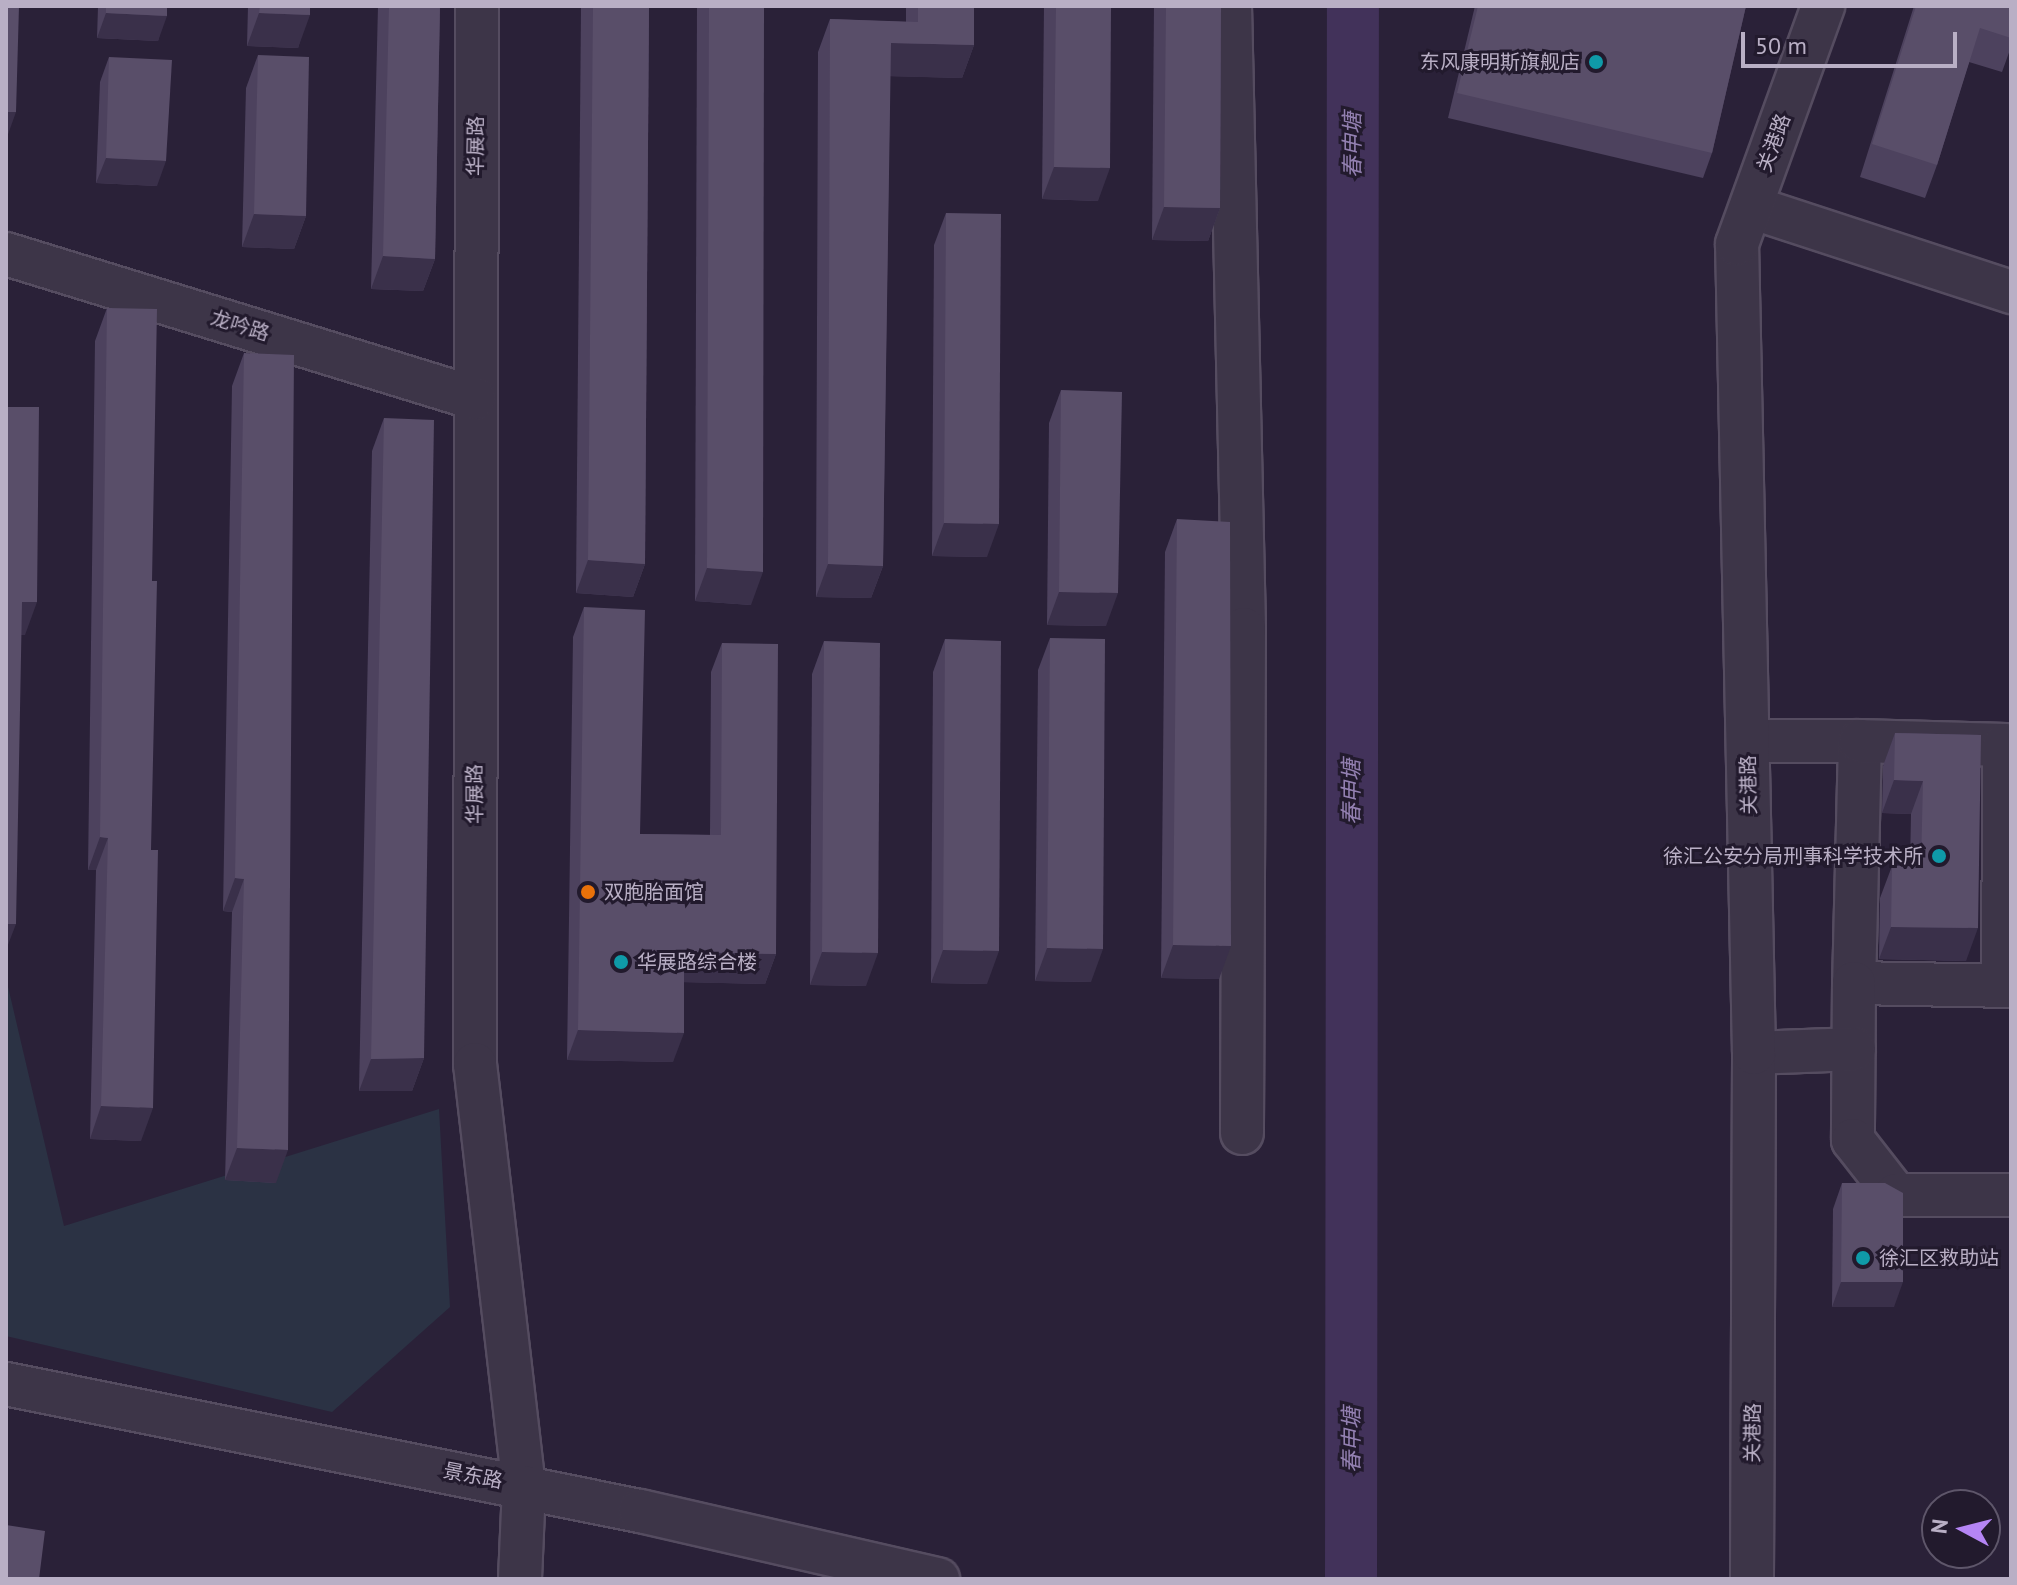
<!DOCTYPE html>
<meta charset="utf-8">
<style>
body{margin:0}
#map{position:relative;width:2017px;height:1585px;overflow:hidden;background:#2a2138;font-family:"PT Sans","Noto Sans SC",sans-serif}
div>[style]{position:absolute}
.green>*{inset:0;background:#2b3244}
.river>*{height:52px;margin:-26px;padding:0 26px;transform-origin:26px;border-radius:26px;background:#42325a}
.roads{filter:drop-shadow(2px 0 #554c60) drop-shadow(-2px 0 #554c60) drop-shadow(0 2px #554c60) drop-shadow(0 -2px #554c60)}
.minor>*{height:42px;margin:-21px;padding:0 21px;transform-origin:21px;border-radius:21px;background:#3d3548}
.wall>*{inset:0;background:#4d425e}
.shaded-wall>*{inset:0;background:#3a304a}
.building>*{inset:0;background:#594e69}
.dots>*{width:22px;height:22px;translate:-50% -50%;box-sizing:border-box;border:4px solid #221a2d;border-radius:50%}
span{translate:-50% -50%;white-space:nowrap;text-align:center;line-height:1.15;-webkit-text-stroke:6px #221a2d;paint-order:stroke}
.poi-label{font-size:20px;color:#b9afc5}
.right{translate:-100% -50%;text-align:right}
.left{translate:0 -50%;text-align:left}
.street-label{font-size:20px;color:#b9afc5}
.water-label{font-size:22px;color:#9380b1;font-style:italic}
.frame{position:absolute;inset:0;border:8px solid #b9afc5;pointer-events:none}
.north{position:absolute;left:1921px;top:1489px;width:80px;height:80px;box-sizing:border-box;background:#221a2d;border:2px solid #5e566a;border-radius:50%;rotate:277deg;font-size:22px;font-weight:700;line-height:32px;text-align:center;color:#b9afc5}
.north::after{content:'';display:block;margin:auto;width:28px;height:36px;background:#b585f5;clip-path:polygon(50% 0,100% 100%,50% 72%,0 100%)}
.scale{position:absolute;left:1741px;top:32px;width:216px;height:36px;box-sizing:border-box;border:4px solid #b9afc5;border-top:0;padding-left:10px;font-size:24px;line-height:28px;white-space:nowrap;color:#b9afc5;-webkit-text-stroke:6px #221a2d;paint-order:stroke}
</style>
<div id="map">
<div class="green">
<i style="clip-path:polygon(6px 978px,64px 1226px,439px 1109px,450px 1307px,332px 1412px,6px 1336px)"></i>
</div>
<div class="river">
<i style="left:1351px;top:1579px;width:1573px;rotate:-89.93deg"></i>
</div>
<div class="roads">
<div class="minor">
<i style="left:477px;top:6px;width:1058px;rotate:90.11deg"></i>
<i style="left:475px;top:1064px;width:426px;rotate:83.4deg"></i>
<i style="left:524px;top:1487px;width:92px;rotate:92.5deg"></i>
<i style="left:1230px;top:6px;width:623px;rotate:88.71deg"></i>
<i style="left:1244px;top:629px;width:504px;rotate:90.23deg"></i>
<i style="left:1751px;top:207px;width:274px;rotate:18.1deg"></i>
<i style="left:6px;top:254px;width:490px;rotate:17.1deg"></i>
<i style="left:1748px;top:741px;width:112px"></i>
<i style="left:1860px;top:741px;width:242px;rotate:91.4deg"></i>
<i style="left:1860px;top:741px;width:144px;rotate:1.6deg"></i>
<i style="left:2004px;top:745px;width:241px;rotate:90.2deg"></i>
<i style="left:2011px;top:986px;width:157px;rotate:-178.9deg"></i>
<i style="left:1854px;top:983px;width:157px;rotate:90.4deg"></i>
<i style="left:1853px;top:1140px;width:70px;rotate:52deg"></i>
<i style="left:1896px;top:1195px;width:115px"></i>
<i style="left:1754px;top:1053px;width:100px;rotate:-2.3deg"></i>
<i style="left:6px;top:1384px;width:647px;rotate:11.33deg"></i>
<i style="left:640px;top:1511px;width:306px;rotate:12.9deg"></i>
<i style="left:1752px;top:1579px;width:526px;rotate:-89.78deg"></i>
<i style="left:1754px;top:1053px;width:809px;rotate:-91.2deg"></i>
<i style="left:1737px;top:244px;width:253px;rotate:-70.1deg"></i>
</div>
</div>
<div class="wall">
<i style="clip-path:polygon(98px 6px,167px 6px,158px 41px,97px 38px)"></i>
<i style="clip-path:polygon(248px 6px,310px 6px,298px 48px,247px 46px)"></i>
<i style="clip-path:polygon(378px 6px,440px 6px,435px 259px,423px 291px,371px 289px)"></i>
<i style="clip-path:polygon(581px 6px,649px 6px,645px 564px,633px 597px,576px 593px)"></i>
<i style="clip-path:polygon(697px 6px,764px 6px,751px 605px,695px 601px)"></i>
<i style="clip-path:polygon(906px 6px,974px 6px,974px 45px,962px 78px,890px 76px,883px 566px,871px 598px,816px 597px,818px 52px,830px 19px,906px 22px)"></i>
<i style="clip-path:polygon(1044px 6px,1111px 6px,1098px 201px,1042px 199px)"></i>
<i style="clip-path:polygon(1154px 6px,1221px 6px,1220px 208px,1208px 241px,1152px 240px)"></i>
<i style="clip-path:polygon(1475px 6px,1746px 6px,1712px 153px,1703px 178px,1448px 118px)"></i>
<i style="clip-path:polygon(1914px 6px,2011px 6px,2011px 47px,2002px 72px,1969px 62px,1937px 165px,1925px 198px,1860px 177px)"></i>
<i style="clip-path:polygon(258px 55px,306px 216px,294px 249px,242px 247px,246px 88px)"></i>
<i style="clip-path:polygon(109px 57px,157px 186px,96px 183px,100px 82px)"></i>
<i style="clip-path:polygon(946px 213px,987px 557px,932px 556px,934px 245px)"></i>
<i style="clip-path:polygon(107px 308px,141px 1141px,90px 1139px,96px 870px,88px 870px,95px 341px)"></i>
<i style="clip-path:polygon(244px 353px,276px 1183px,225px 1180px,232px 912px,223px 911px,232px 386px)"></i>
<i style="clip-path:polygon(1061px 390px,1106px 626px,1047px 625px,1049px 423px)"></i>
<i style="clip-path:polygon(384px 418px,424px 1058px,412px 1091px,359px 1091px,372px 451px)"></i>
<i style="clip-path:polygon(1177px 519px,1219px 979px,1161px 978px,1165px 552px)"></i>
<i style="clip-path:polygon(584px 607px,640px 834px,710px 835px,711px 672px,722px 643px,776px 954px,765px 984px,684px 982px,673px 1062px,567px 1060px,573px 637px)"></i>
<i style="clip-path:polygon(1050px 638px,1091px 982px,1035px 981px,1038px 670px)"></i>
<i style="clip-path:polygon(945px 639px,987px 984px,931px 983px,933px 672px)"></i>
<i style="clip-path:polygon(824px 641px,866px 986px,810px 985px,812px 674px)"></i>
<i style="clip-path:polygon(1895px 733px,1981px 735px,1966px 961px,1879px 959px,1880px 898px,1892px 866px,1910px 865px,1911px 814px,1882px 813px,1883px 766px)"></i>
<i style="clip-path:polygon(1842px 1183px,1894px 1307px,1832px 1307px,1833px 1209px)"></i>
</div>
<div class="shaded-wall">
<i style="clip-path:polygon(106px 13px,167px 16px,158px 41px,97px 38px)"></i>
<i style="clip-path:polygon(259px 13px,310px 15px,298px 48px,247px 46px)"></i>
<i style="clip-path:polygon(891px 43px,974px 45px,962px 78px,879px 76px)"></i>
<i style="clip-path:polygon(6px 112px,16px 112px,6px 140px)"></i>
<i style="clip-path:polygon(106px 158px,166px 161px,157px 186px,96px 183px)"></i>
<i style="clip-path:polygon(1054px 167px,1110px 168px,1098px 201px,1042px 199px)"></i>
<i style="clip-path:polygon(1164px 207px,1220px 208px,1208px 241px,1152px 240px)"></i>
<i style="clip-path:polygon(254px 214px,306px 216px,294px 249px,242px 247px)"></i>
<i style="clip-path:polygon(383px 256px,435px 259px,423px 291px,371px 289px)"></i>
<i style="clip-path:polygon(944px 523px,999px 524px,987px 557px,932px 556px)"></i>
<i style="clip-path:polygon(588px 560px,645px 564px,633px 597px,576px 593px)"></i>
<i style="clip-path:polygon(828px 564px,883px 566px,871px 598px,816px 597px)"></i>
<i style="clip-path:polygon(707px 568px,763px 572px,751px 605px,695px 601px)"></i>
<i style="clip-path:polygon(1059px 592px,1118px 593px,1106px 626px,1047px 625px)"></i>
<i style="clip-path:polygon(22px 602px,37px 602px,25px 635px,10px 635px)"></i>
<i style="clip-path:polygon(1894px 780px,1923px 781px,1911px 814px,1882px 813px)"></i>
<i style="clip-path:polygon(100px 837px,108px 838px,96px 870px,88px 870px)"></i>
<i style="clip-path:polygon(235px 878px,244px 879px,232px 912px,223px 911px)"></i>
<i style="clip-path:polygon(6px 924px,16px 924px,6px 950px)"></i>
<i style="clip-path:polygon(1891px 927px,1978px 928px,1966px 961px,1879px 959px)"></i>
<i style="clip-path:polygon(1173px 945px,1231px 946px,1219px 979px,1161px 978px)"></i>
<i style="clip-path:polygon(1047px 948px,1103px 949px,1091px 982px,1035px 981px)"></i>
<i style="clip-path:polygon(943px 950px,999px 951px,987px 984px,931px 983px)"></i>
<i style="clip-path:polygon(684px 952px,776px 954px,765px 984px,674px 982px)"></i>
<i style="clip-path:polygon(822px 952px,878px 953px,866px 986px,810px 985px)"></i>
<i style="clip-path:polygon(578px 1030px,684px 1033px,673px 1062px,567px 1060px)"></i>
<i style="clip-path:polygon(424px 1058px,412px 1091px,359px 1091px,371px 1059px)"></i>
<i style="clip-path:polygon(101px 1106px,153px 1108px,141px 1141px,90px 1139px)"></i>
<i style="clip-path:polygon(237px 1148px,288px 1150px,276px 1183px,225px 1180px)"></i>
<i style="clip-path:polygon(1841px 1282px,1903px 1282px,1894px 1307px,1832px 1307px)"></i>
</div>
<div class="building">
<i style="clip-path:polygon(6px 6px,19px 6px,16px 112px,6px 112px)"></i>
<i style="clip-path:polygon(106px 6px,167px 6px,167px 16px,106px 13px)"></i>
<i style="clip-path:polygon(260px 6px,310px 6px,310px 15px,259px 13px)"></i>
<i style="clip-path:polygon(389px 6px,440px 6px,435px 259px,383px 256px)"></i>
<i style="clip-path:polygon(593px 6px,649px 6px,645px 564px,588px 560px)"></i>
<i style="clip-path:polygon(709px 6px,764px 6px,763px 572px,707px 568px)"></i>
<i style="clip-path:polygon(918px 6px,974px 6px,974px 45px,891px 43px,883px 566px,828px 564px,830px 19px,918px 22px)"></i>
<i style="clip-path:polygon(1056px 6px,1111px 6px,1110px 168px,1054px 167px)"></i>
<i style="clip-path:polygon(1166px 6px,1221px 6px,1220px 208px,1164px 207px)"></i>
<i style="clip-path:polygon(1478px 6px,1746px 6px,1712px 153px,1457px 93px)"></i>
<i style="clip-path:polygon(1916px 6px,2011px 6px,2011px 38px,1980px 28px,1937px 165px,1872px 144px)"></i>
<i style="clip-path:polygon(258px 55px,309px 57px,306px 216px,254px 214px)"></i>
<i style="clip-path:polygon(109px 57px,172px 60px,166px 161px,106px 158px)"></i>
<i style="clip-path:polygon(946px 213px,1001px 214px,999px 524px,944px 523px)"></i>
<i style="clip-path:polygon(107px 308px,157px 309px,152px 581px,157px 581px,151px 850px,158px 850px,153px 1108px,101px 1106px,108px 838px,100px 837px)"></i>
<i style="clip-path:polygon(244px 353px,294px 355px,288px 1150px,237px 1148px,244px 879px,235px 878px)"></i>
<i style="clip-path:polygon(1061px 390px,1122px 392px,1118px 593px,1059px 592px)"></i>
<i style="clip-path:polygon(6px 407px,39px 407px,37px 602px,22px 602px,16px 924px,6px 924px)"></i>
<i style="clip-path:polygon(384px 418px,434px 420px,424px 1058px,371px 1059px)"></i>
<i style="clip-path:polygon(1177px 519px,1230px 522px,1231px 946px,1173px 945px)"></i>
<i style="clip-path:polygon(584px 607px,645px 610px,640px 834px,721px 835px,722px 643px,778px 644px,776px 954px,684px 952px,684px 1033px,578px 1030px)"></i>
<i style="clip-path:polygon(1050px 638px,1105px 639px,1103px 949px,1047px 948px)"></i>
<i style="clip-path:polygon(945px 639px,1001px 641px,999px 951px,943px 950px)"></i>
<i style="clip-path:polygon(824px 641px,880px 643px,878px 953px,822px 952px)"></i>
<i style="clip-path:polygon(1895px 733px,1981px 735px,1978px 928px,1891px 927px,1892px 866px,1921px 865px,1923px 781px,1894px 780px)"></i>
<i style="clip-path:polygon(1842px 1183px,1885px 1183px,1903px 1193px,1903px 1282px,1841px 1282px)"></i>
<i style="clip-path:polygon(6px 1525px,45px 1531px,39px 1579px,6px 1579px)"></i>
</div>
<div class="dots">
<i style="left:1596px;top:62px;background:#0f9aa8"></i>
<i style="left:1939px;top:856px;background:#0f9aa8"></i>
<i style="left:588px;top:892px;background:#e8710a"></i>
<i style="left:621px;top:962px;background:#0f9aa8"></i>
<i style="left:1863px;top:1258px;background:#0f9aa8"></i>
</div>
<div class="poi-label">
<span class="right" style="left:1580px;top:62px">东风康明斯旗舰店</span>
<span class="right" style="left:1923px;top:856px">徐汇公安分局刑事科学技术所</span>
<span class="left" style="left:604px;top:892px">双胞胎面馆</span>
<span class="left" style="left:637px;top:962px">华展路综合楼</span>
<span class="left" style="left:1879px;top:1258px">徐汇区救助站</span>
</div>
<div class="street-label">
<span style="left:1774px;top:143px;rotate:-70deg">关港路</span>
<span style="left:476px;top:146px;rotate:-89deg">华展路</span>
<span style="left:240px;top:326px;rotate:17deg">龙吟路</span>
<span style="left:1749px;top:785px;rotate:-91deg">关港路</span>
<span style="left:475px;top:794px;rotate:-90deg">华展路</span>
<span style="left:1753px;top:1433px;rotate:-89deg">关港路</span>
<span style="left:473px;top:1476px;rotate:11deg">景东路</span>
</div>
<div class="water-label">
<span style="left:1353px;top:145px;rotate:-90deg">春申塘</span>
<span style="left:1352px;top:792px;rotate:-90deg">春申塘</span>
<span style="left:1352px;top:1440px;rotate:-90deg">春申塘</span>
</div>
<div class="frame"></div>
<div class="north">N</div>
<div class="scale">50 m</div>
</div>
